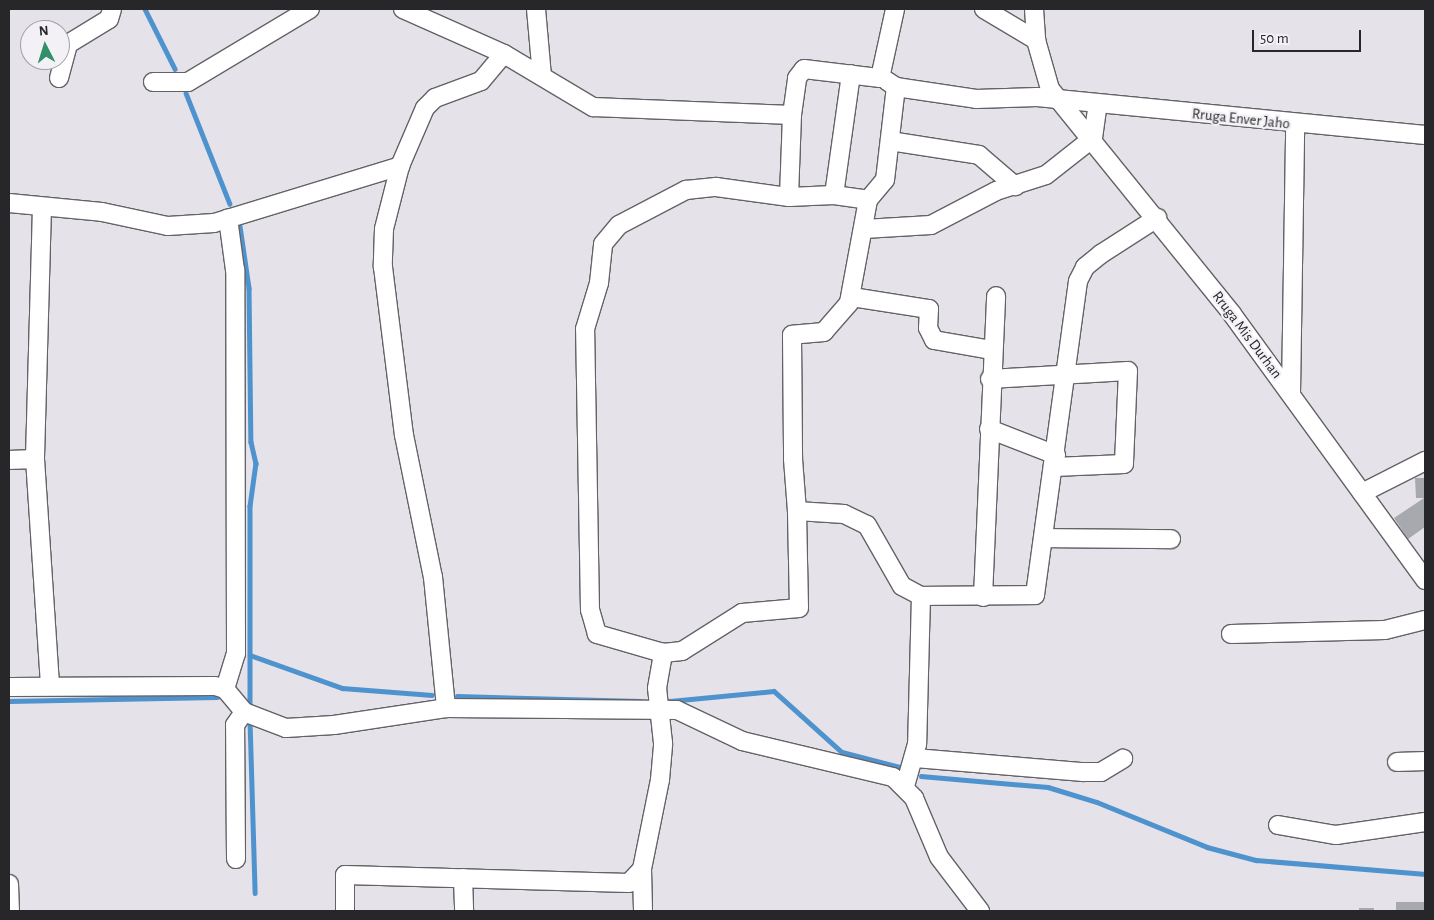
<!DOCTYPE html>
<style>
body{margin:0}
#map{position:relative;width:1434px;height:920px;overflow:hidden;background:#e5e3e9;font-family:"Alegreya Sans",sans-serif}
div>[style]{position:absolute}
.stream>*{height:4.5px;margin:-2.25px;padding:0 2.25px;transform-origin:2.25px;border-radius:2.25px;background:#4f93ce}
.building>*{inset:0;background:#a8a9af}
.roads{filter:drop-shadow(1px 0 #646267) drop-shadow(-1px 0 #646267) drop-shadow(0 1px #646267) drop-shadow(0 -1px #646267)}
.minor>*{height:18px;margin:-9px;padding:0 9px;transform-origin:9px;border-radius:9px;background:#fff}
span{translate:-50% -50%;white-space:nowrap;text-align:center;line-height:1.15;-webkit-text-stroke:4.5px #f3f1f6;paint-order:stroke}
.street-label{font-size:15px;color:#272729}
.frame{position:absolute;inset:0;border:10px solid #272729;pointer-events:none}
.north{position:absolute;left:20px;top:20px;width:50px;height:50px;box-sizing:border-box;background:#f3f1f6;border:1px solid #a1a0a4;border-radius:50%;rotate:355deg;font-size:14px;font-weight:700;line-height:20px;text-align:center;color:#272729}
.north::after{content:'';display:block;margin:auto;width:18px;height:22px;background:#319069;clip-path:polygon(50% 0,100% 100%,50% 72%,0 100%)}
.scale{position:absolute;left:1252px;top:30px;width:109px;height:22px;box-sizing:border-box;border:2px solid #272729;border-top:0;padding-left:6px;font-size:15px;line-height:18px;white-space:nowrap;color:#272729;-webkit-text-stroke:4px #f3f1f6;paint-order:stroke}
</style>
<div id="map">
<div class="stream">
<i style="left:145px;top:9px;width:67px;rotate:63.4deg"></i>
<i style="left:186px;top:93px;width:119px;rotate:68.4deg"></i>
<i style="left:240px;top:226px;width:63px;rotate:81.7deg"></i>
<i style="left:249px;top:288px;width:154px;rotate:89.3deg"></i>
<i style="left:251px;top:442px;width:22px;rotate:77deg"></i>
<i style="left:256px;top:463px;width:43px;rotate:97.9deg"></i>
<i style="left:250px;top:506px;width:202px;rotate:90deg"></i>
<i style="left:250px;top:655px;width:98px;rotate:19.7deg"></i>
<i style="left:342px;top:688px;width:90px;rotate:4.4deg"></i>
<i style="left:457px;top:696px;width:183px;rotate:1.6deg"></i>
<i style="left:9px;top:701px;width:208px;rotate:-1.1deg"></i>
<i style="left:670px;top:701px;width:104px;rotate:-5.5deg"></i>
<i style="left:774px;top:691px;width:91px;rotate:41.9deg"></i>
<i style="left:842px;top:752px;width:60px;rotate:14.5deg"></i>
<i style="left:250px;top:720px;width:173px;rotate:88.3deg"></i>
<i style="left:921px;top:776px;width:127px;rotate:5deg"></i>
<i style="left:1048px;top:787px;width:51px;rotate:17deg"></i>
<i style="left:1097px;top:802px;width:119px;rotate:22.2deg"></i>
<i style="left:1207px;top:847px;width:51px;rotate:14.9deg"></i>
<i style="left:1256px;top:860px;width:170px;rotate:4.7deg"></i>
</div>
<div class="building">
<i style="clip-path:polygon(1415px 478px,1424px 478px,1425px 527px,1408px 539px,1394px 518px,1424px 498px,1416px 498px)"></i>
<i style="clip-path:polygon(1396px 902px,1425px 902px,1425px 911px,1396px 911px)"></i>
<i style="clip-path:polygon(1359px 908px,1374px 908px,1374px 911px,1359px 911px)"></i>
</div>
<div class="roads">
<div class="minor">
<i style="left:403px;top:9px;width:111px;rotate:24deg"></i>
<i style="left:504px;top:54px;width:104px;rotate:30.8deg"></i>
<i style="left:593px;top:107px;width:199px;rotate:2.3deg"></i>
<i style="left:792px;top:115px;width:37px;rotate:-82deg"></i>
<i style="left:797px;top:78px;width:11px;rotate:-52deg"></i>
<i style="left:804px;top:69px;width:77px;rotate:6.8deg"></i>
<i style="left:880px;top:78px;width:71px;rotate:-77.7deg"></i>
<i style="left:536px;top:9px;width:67px;rotate:84.9deg"></i>
<i style="left:984px;top:9px;width:61px;rotate:30.8deg"></i>
<i style="left:1036px;top:40px;width:51px;rotate:74.1deg"></i>
<i style="left:1050px;top:89px;width:289px;rotate:51deg"></i>
<i style="left:1232px;top:314px;width:329px;rotate:54deg"></i>
<i style="left:1034px;top:9px;width:31px;rotate:86deg"></i>
<i style="left:59px;top:78px;width:35px;rotate:-75deg"></i>
<i style="left:68px;top:44px;width:48px;rotate:-31.4deg"></i>
<i style="left:109px;top:19px;width:10px;rotate:-73deg"></i>
<i style="left:153px;top:82px;width:35px"></i>
<i style="left:188px;top:82px;width:142px;rotate:-30.9deg"></i>
<i style="left:896px;top:87px;width:81px;rotate:8.5deg"></i>
<i style="left:976px;top:99px;width:61px;rotate:-1.9deg"></i>
<i style="left:1037px;top:97px;width:390px;rotate:5.6deg"></i>
<i style="left:792px;top:115px;width:82px;rotate:92.1deg"></i>
<i style="left:789px;top:197px;width:45px;rotate:-2.5deg"></i>
<i style="left:834px;top:195px;width:34px;rotate:8deg"></i>
<i style="left:868px;top:200px;width:26px;rotate:-50deg"></i>
<i style="left:885px;top:180px;width:94px;rotate:-83.3deg"></i>
<i style="left:896px;top:87px;width:11px;rotate:-146deg"></i>
<i style="left:890px;top:141px;width:90px;rotate:8.9deg"></i>
<i style="left:979px;top:155px;width:48px;rotate:40.7deg"></i>
<i style="left:400px;top:166px;width:65px;rotate:104.3deg"></i>
<i style="left:384px;top:229px;width:38px;rotate:92deg"></i>
<i style="left:383px;top:267px;width:169px;rotate:82.9deg"></i>
<i style="left:404px;top:435px;width:145px;rotate:78.5deg"></i>
<i style="left:433px;top:577px;width:132px;rotate:84.3deg"></i>
<i style="left:834px;top:195px;width:122px;rotate:-82deg"></i>
<i style="left:868px;top:200px;width:105px;rotate:100.5deg"></i>
<i style="left:849px;top:303px;width:38px;rotate:131deg"></i>
<i style="left:824px;top:332px;width:32px;rotate:175deg"></i>
<i style="left:792px;top:335px;width:124px;rotate:89.5deg"></i>
<i style="left:793px;top:459px;width:52px;rotate:85.6deg"></i>
<i style="left:797px;top:511px;width:47px;rotate:3.7deg"></i>
<i style="left:844px;top:514px;width:25px;rotate:26deg"></i>
<i style="left:867px;top:525px;width:70px;rotate:60.2deg"></i>
<i style="left:902px;top:586px;width:21px;rotate:28deg"></i>
<i style="left:921px;top:596px;width:148px;rotate:91.5deg"></i>
<i style="left:917px;top:744px;width:44px;rotate:105.9deg"></i>
<i style="left:9px;top:203px;width:93px;rotate:5.5deg"></i>
<i style="left:102px;top:212px;width:67px;rotate:12deg"></i>
<i style="left:168px;top:226px;width:46px;rotate:-3.7deg"></i>
<i style="left:214px;top:223px;width:195px;rotate:-17deg"></i>
<i style="left:400px;top:166px;width:63px;rotate:-66.7deg"></i>
<i style="left:425px;top:108px;width:14px;rotate:-45deg"></i>
<i style="left:435px;top:98px;width:49px;rotate:-20.3deg"></i>
<i style="left:481px;top:81px;width:35px;rotate:-50deg"></i>
<i style="left:42px;top:207px;width:252px;rotate:91.6deg"></i>
<i style="left:35px;top:459px;width:227px;rotate:86.2deg"></i>
<i style="left:864px;top:229px;width:67px;rotate:-3.4deg"></i>
<i style="left:931px;top:225px;width:73px;rotate:-27.6deg"></i>
<i style="left:996px;top:191px;width:52px;rotate:-17.7deg"></i>
<i style="left:1046px;top:175px;width:60px;rotate:-38.2deg"></i>
<i style="left:1093px;top:138px;width:34px;rotate:-82deg"></i>
<i style="left:852px;top:297px;width:78px;rotate:8.9deg"></i>
<i style="left:929px;top:309px;width:19px;rotate:93deg"></i>
<i style="left:928px;top:328px;width:13px;rotate:63deg"></i>
<i style="left:934px;top:340px;width:59px;rotate:9.8deg"></i>
<i style="left:990px;top:379px;width:138px;rotate:-3.3deg"></i>
<i style="left:1128px;top:371px;width:93px;rotate:92.5deg"></i>
<i style="left:1124px;top:464px;width:70px;rotate:177.5deg"></i>
<i style="left:1291px;top:393px;width:268px;rotate:-89.1deg"></i>
<i style="left:989px;top:429px;width:72px;rotate:21.2deg"></i>
<i style="left:9px;top:460px;width:26px;rotate:-2deg"></i>
<i style="left:1362px;top:493px;width:71px;rotate:-26.9deg"></i>
<i style="left:1044px;top:538px;width:127px;rotate:0.5deg"></i>
<i style="left:921px;top:596px;width:114px;rotate:-0.5deg"></i>
<i style="left:1035px;top:595px;width:317px;rotate:-82.2deg"></i>
<i style="left:1078px;top:281px;width:16px;rotate:-63deg"></i>
<i style="left:1085px;top:267px;width:21px;rotate:-39deg"></i>
<i style="left:1101px;top:254px;width:67px;rotate:-32.7deg"></i>
<i style="left:983px;top:597px;width:301px;rotate:-87.5deg"></i>
<i style="left:1231px;top:634px;width:154px;rotate:-1.5deg"></i>
<i style="left:1385px;top:630px;width:41px;rotate:-14deg"></i>
<i style="left:663px;top:653px;width:19px;rotate:-6deg"></i>
<i style="left:682px;top:651px;width:71px;rotate:-32.3deg"></i>
<i style="left:742px;top:613px;width:57px;rotate:-5deg"></i>
<i style="left:799px;top:608px;width:97px;rotate:-91.2deg"></i>
<i style="left:9px;top:687px;width:206px;rotate:-0.3deg"></i>
<i style="left:215px;top:686px;width:10px;rotate:17deg"></i>
<i style="left:225px;top:689px;width:30px;rotate:50deg"></i>
<i style="left:244px;top:712px;width:45px;rotate:20.9deg"></i>
<i style="left:286px;top:728px;width:48px;rotate:-3.6deg"></i>
<i style="left:334px;top:725px;width:113px;rotate:-8.6deg"></i>
<i style="left:446px;top:708px;width:231px;rotate:0.5deg"></i>
<i style="left:677px;top:710px;width:72px;rotate:25.5deg"></i>
<i style="left:742px;top:741px;width:155px;rotate:13.4deg"></i>
<i style="left:893px;top:777px;width:30px;rotate:45deg"></i>
<i style="left:914px;top:798px;width:64px;rotate:67deg"></i>
<i style="left:939px;top:857px;width:68px;rotate:52.8deg"></i>
<i style="left:225px;top:689px;width:37px;rotate:-73deg"></i>
<i style="left:236px;top:654px;width:384px;rotate:-90.1deg"></i>
<i style="left:235px;top:270px;width:52px;rotate:-97.7deg"></i>
<i style="left:915px;top:758px;width:169px;rotate:4.8deg"></i>
<i style="left:1083px;top:772px;width:18px"></i>
<i style="left:1101px;top:772px;width:26px;rotate:-31deg"></i>
<i style="left:1397px;top:762px;width:28px;rotate:-2deg"></i>
<i style="left:1278px;top:825px;width:59px;rotate:9.8deg"></i>
<i style="left:1336px;top:835px;width:90px;rotate:-8.3deg"></i>
<i style="left:236px;top:859px;width:134px;rotate:-90.4deg"></i>
<i style="left:235px;top:725px;width:16px;rotate:-55deg"></i>
<i style="left:642px;top:869px;width:42px;rotate:88.6deg"></i>
<i style="left:463px;top:878px;width:33px;rotate:88deg"></i>
<i style="left:9px;top:884px;width:27px;rotate:88deg"></i>
<i style="left:345px;top:911px;width:36px;rotate:-90deg"></i>
<i style="left:345px;top:875px;width:284px;rotate:1.6deg"></i>
<i style="left:629px;top:883px;width:19px;rotate:-47deg"></i>
<i style="left:642px;top:869px;width:91px;rotate:-78.6deg"></i>
<i style="left:660px;top:780px;width:37px;rotate:-85deg"></i>
<i style="left:663px;top:743px;width:55px;rotate:-96.2deg"></i>
<i style="left:657px;top:688px;width:36px;rotate:-80deg"></i>
<i style="left:663px;top:653px;width:69px;rotate:-163.9deg"></i>
<i style="left:597px;top:634px;width:25px;rotate:-106deg"></i>
<i style="left:590px;top:610px;width:281px;rotate:-91deg"></i>
<i style="left:585px;top:329px;width:48px;rotate:-73.1deg"></i>
<i style="left:599px;top:283px;width:39px;rotate:-84deg"></i>
<i style="left:603px;top:244px;width:25px;rotate:-50deg"></i>
<i style="left:619px;top:225px;width:76px;rotate:-27.6deg"></i>
<i style="left:686px;top:190px;width:30px;rotate:-6deg"></i>
<i style="left:716px;top:187px;width:74px;rotate:7.8deg"></i>
</div>
</div>
<div class="street-label">
<span style="left:1241px;top:119px;rotate:6deg">Rruga Enver Jaho</span>
<span style="left:1247px;top:335px;rotate:53deg">Rruga Mis Durhan</span>
</div>
<div class="frame"></div>
<div class="north">N</div>
<div class="scale">50 m</div>
</div>
